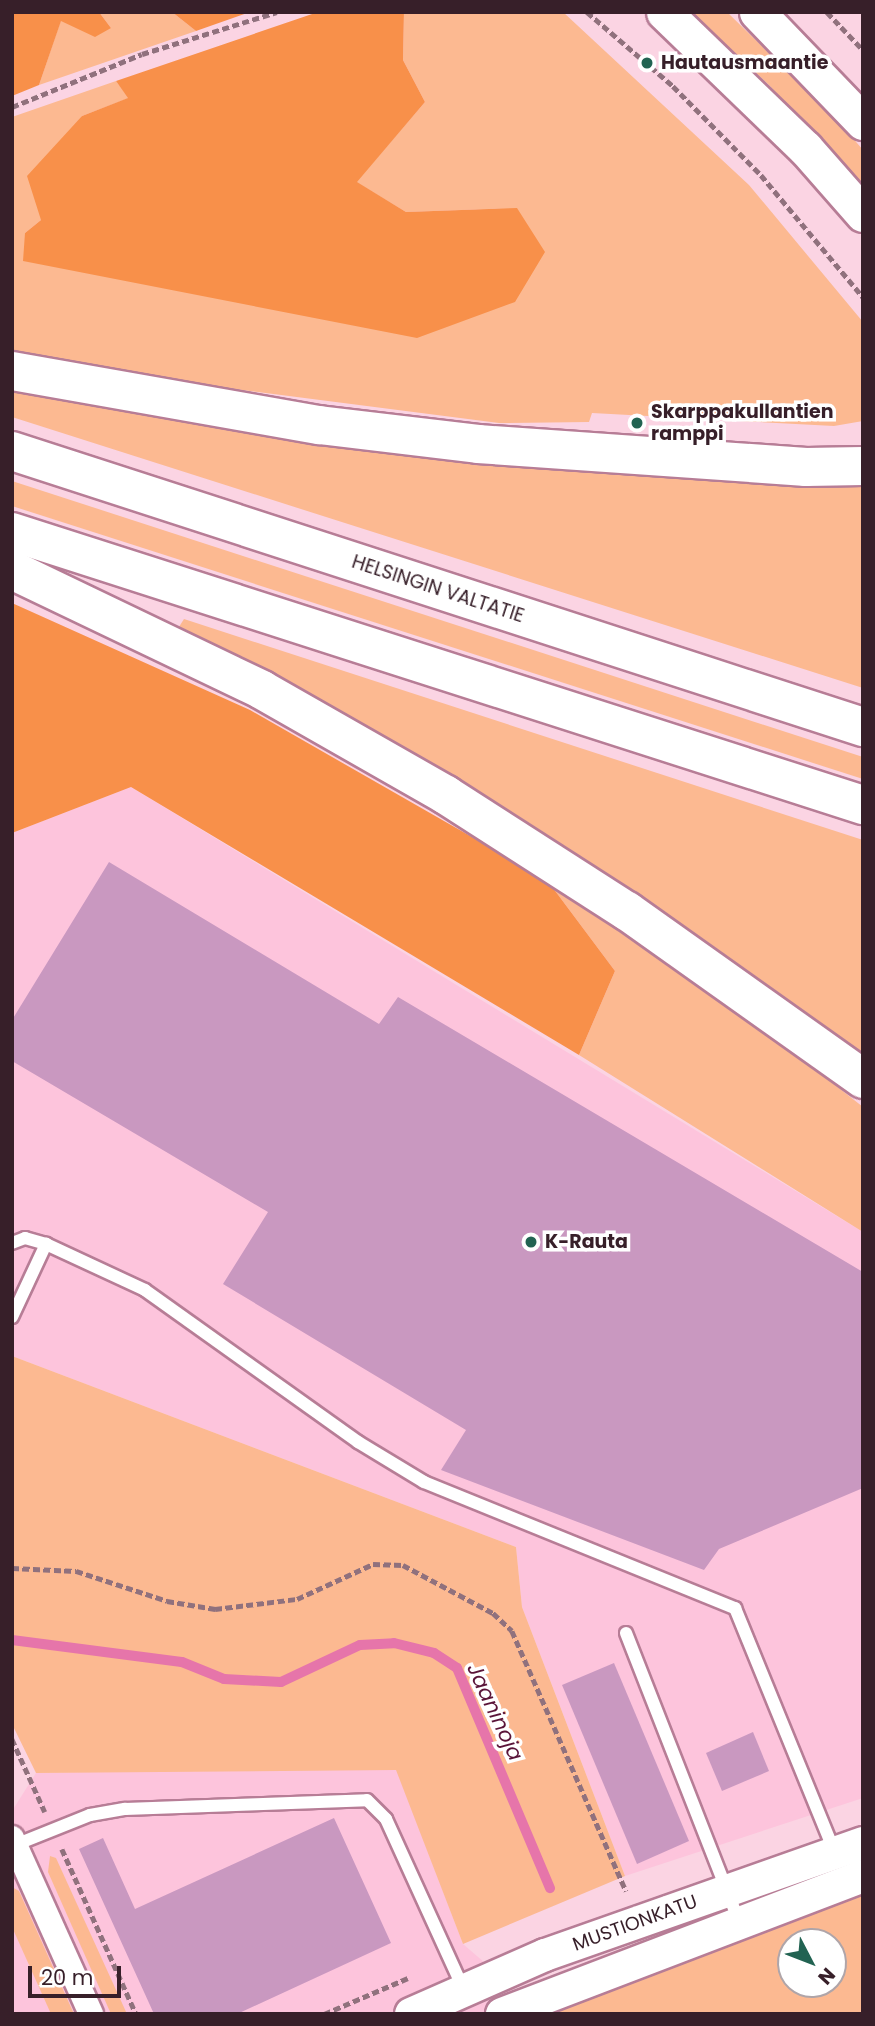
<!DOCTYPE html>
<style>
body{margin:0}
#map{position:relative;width:875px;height:2026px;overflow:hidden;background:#fbd4e3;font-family:Poppins,sans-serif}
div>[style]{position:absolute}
.built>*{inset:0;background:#fdc4dc}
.green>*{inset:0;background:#fcb991}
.forest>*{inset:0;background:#f8904a}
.stream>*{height:10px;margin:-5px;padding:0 5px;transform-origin:5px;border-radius:5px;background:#e675aa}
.building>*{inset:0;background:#c998c0}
.path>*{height:4.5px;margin-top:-2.25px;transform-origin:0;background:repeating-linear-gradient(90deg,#90717d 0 7px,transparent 0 10.5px)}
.roads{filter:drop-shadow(2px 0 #b77d96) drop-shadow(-2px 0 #b77d96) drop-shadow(0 2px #b77d96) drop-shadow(0 -2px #b77d96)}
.service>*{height:12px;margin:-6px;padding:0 6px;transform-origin:6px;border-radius:6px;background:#fff}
.minor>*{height:24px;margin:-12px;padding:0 12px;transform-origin:12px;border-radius:12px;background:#fff}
.tertiary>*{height:32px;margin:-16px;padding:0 16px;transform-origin:16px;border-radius:16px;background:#fff}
.secondary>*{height:35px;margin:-17.5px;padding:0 17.5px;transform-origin:17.5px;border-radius:17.5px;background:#fff}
.motorway>*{height:38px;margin:-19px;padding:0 19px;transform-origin:19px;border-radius:19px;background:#fff}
.dots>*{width:19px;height:19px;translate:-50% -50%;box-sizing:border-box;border:4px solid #fff;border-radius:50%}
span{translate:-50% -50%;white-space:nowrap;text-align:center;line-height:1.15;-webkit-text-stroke:7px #fff;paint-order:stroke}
.poi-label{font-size:19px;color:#371f29;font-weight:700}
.left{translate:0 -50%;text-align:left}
.street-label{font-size:19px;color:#371f29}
.water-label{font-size:21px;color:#5a1439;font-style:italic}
.frame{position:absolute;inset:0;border:14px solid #371f29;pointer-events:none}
.north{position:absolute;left:777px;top:1928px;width:70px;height:70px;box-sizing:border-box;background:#fff;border:2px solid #afa5a9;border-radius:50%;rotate:132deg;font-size:19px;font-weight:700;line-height:28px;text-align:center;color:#371f29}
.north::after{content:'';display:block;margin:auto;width:24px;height:32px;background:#226352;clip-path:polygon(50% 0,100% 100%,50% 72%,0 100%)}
.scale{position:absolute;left:28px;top:1966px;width:93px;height:32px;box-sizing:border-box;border:4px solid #371f29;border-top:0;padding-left:9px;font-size:21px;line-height:24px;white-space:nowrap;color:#371f29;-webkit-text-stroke:5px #fff;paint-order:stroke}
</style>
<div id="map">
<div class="built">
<i style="clip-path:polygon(131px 787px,863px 1232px,863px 1798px,625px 1876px,522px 1607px,516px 1547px,12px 1356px,12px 833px)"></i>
<i style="clip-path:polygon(233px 1768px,397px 1770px,463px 1944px,544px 2014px,12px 2014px,12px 1811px,36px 1773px)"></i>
</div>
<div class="green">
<i style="clip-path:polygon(99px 12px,172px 12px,196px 31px,39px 85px,61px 20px,111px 28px)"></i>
<i style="clip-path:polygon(404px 12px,563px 12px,749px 185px,863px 322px,863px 421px,834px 426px,592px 413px,589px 422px,499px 423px,179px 382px,12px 353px,12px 117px,116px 81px,129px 98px,82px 116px,41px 220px,25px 233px,517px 208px,406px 212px,356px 182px,425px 102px,403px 60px)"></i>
<i style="clip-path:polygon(691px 12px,727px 12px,839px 122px,863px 150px,863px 190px,769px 85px)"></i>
<i style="clip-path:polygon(12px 389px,590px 471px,863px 481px,863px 688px,12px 417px)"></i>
<i style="clip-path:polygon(12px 481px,863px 757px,863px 779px,12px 506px)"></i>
<i style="clip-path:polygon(184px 619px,863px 840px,863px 1059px,177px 630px)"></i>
<i style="clip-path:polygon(547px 880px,750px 1018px,863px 1107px,863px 1232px,579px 1055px,615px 971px)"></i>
<i style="clip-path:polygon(12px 1356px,516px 1547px,522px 1607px,625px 1876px,463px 1944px,396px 1770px,36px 1773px,12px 1724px)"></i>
<i style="clip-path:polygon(50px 1856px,56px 1858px,127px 2014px,111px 2014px,48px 1872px)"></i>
<i style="clip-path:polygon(12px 1887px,19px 1891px,74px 2014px,51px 2014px,12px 1927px)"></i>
<i style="clip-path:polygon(evenodd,863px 1895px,863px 2014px,544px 2014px,771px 1922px,775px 1929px,863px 1895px,791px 1942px,833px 1942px,833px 1984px,791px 1984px,791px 1942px)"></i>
</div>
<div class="forest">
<i style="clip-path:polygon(12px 12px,99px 12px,111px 28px,95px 37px,61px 21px,39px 85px,12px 96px)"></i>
<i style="clip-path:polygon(172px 12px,250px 12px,196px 31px)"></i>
<i style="clip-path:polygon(318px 12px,404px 12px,403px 60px,425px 102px,357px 182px,406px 212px,517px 208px,545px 252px,515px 302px,417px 338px,23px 261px,25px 233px,41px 220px,27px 176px,82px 116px,128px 98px,116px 81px)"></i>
<i style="clip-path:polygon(12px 603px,250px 710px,547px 880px,615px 971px,579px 1055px,131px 787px,12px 833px)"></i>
</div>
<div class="stream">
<i style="left:12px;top:1640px;width:171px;rotate:7.4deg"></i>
<i style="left:182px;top:1662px;width:45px;rotate:22deg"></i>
<i style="left:224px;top:1679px;width:57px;rotate:3deg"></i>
<i style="left:281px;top:1682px;width:87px;rotate:-25.1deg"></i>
<i style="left:360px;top:1645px;width:34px;rotate:-3deg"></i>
<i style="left:394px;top:1643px;width:41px;rotate:14deg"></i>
<i style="left:434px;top:1653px;width:27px;rotate:33deg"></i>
<i style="left:457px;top:1668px;width:239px;rotate:67.1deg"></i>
</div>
<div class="building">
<i style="clip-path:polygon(109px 862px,379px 1024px,398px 997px,863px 1272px,863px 1488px,719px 1549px,704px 1570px,441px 1470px,466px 1430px,223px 1284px,268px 1212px,12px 1061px,12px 1020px)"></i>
<i style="clip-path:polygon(614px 1663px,689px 1841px,637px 1864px,562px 1685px)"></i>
<i style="clip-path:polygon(753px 1732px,769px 1771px,722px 1791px,706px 1753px)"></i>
<i style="clip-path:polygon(334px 1818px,391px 1943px,237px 2014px,154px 2014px,79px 1849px,103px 1838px,135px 1909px)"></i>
</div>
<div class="path">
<i style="left:587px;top:12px;width:113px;rotate:40.7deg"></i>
<i style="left:673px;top:86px;width:125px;rotate:45.3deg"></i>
<i style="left:761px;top:175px;width:159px;rotate:50.1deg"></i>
<i style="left:827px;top:12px;width:52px;rotate:46.5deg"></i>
<i style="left:12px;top:107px;width:140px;rotate:-22.2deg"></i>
<i style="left:142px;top:54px;width:141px;rotate:-17.3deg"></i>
<i style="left:12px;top:1568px;width:64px;rotate:2.7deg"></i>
<i style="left:76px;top:1571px;width:96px;rotate:18.2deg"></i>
<i style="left:167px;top:1601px;width:49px;rotate:9.5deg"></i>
<i style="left:215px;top:1609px;width:83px;rotate:-7deg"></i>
<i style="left:297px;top:1599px;width:84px;rotate:-24.7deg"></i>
<i style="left:373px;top:1564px;width:30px;rotate:2deg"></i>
<i style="left:403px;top:1565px;width:102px;rotate:28.1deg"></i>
<i style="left:493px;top:1613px;width:26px;rotate:43deg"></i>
<i style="left:512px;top:1631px;width:284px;rotate:66.3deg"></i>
<i style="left:12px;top:1739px;width:80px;rotate:65.7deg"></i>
<i style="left:62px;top:1849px;width:181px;rotate:65.8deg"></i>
<i style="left:324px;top:2014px;width:91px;rotate:-23.2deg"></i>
</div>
<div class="roads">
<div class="service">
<i style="left:12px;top:1243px;width:14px;rotate:-21deg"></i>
<i style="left:25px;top:1238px;width:22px;rotate:16deg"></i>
<i style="left:46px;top:1244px;width:109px;rotate:24.9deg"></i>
<i style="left:145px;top:1290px;width:262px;rotate:35.5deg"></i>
<i style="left:358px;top:1442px;width:77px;rotate:31.2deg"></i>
<i style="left:424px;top:1482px;width:336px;rotate:22.1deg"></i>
<i style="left:735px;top:1608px;width:265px;rotate:67.8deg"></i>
<i style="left:12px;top:1317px;width:81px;rotate:-65deg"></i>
<i style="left:626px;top:1633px;width:309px;rotate:68.6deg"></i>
<i style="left:15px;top:1845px;width:81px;rotate:-21.8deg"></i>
<i style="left:90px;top:1815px;width:36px;rotate:-10deg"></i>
<i style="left:125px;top:1809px;width:242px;rotate:-2.1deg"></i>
<i style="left:367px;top:1800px;width:27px;rotate:45deg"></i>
<i style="left:386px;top:1819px;width:188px;rotate:65.5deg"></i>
</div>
<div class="minor">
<i style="left:12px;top:1838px;width:193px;rotate:65.8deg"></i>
</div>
<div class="tertiary">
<i style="left:411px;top:2014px;width:146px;rotate:-23.8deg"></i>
<i style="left:545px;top:1955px;width:337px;rotate:-19.4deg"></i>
<i style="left:502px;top:2014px;width:386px;rotate:-20.9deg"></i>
</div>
<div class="secondary">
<i style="left:664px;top:12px;width:196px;rotate:44deg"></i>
<i style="left:805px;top:148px;width:88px;rotate:48.7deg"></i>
<i style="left:757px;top:12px;width:153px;rotate:46.1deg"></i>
</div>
<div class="motorway">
<i style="left:12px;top:371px;width:312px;rotate:10deg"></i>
<i style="left:319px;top:425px;width:160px;rotate:6.8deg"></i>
<i style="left:478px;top:444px;width:329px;rotate:4deg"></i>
<i style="left:806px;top:467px;width:57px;rotate:-1deg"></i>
<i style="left:12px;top:451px;width:895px;rotate:17.97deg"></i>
<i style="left:12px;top:532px;width:894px;rotate:17.79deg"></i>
<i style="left:12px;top:570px;width:277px;rotate:25.6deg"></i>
<i style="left:262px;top:690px;width:212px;rotate:29.7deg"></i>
<i style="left:446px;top:795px;width:215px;rotate:32.7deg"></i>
<i style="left:627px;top:911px;width:290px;rotate:35.4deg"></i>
</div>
</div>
<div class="dots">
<i style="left:647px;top:63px;background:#226352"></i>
<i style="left:637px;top:423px;background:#226352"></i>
<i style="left:531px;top:1242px;background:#226352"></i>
</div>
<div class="poi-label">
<span class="left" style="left:661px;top:63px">Hautausmaantie</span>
<span class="left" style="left:651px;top:423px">Skarppakullantien<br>ramppi</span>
<span class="left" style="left:545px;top:1242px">K-Rauta</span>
</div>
<div class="street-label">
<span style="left:438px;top:589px;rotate:18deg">HELSINGIN VALTATIE</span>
<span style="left:635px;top:1923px;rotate:-20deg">MUSTIONKATU</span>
</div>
<div class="water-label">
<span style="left:495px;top:1712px;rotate:65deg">Jaaninoja</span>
</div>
<div class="frame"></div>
<div class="north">N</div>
<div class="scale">20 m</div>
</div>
